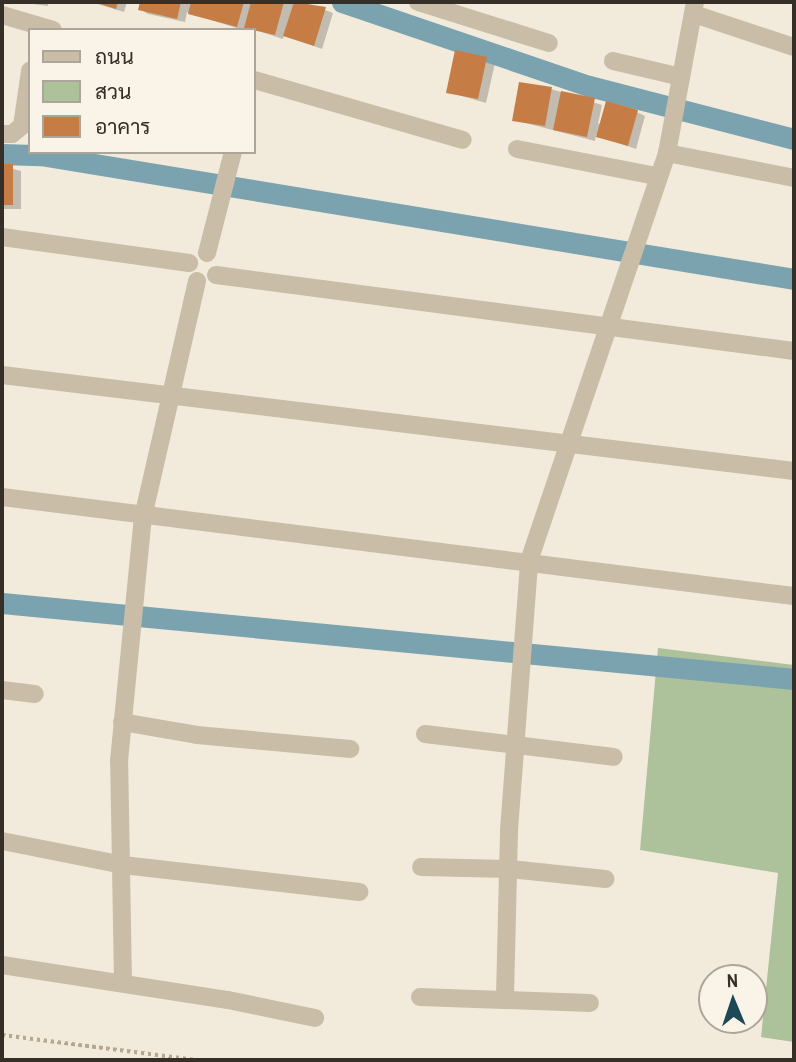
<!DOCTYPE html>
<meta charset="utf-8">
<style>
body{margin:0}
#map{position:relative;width:796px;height:1062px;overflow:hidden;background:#f2ebdb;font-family:"Archivo Narrow",Sarabun,sans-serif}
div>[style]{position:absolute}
.green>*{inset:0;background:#adc19b}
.shadow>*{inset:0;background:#0003}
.canal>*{height:21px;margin:-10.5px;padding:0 10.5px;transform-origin:10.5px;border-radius:10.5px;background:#7aa2af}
.building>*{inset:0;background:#c67c45}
.path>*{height:3.5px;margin-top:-1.75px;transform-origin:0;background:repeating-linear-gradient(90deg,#b5a791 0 3.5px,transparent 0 7px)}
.minor>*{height:18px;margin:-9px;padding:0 9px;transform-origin:9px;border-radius:9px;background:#cabda7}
span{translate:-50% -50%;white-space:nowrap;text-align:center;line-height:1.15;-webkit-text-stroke:5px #f9f4e7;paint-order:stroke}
.frame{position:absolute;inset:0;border:4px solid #362f27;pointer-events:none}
.legend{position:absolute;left:28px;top:28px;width:228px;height:126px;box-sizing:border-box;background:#f9f4e7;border:2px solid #aba59a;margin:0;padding:9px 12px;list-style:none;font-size:21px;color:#362f27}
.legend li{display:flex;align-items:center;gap:14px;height:35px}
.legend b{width:35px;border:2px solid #aba59a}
.north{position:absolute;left:698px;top:964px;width:70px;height:70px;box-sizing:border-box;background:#f9f4e7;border:2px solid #aba59a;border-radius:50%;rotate:358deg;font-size:19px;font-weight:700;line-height:28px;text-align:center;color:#362f27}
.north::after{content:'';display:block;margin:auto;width:24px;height:32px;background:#1d4957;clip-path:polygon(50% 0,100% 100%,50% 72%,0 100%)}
</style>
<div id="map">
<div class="green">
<i style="clip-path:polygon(658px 648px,794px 665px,794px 1042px,761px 1037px,778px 873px,640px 850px)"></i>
</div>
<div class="shadow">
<i style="clip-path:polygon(18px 2px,48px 2px,48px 6px)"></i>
<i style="clip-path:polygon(91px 2px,127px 2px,124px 12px)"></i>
<i style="clip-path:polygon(142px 2px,303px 2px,333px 13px,322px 49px,284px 35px,283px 39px,246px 27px,243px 30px,187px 12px,185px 22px,148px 14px,140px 9px)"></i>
<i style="clip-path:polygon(456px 52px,495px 63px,486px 103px,448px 92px)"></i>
<i style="clip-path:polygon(551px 89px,602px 105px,598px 124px,637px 112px,645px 116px,636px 149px,596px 135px,595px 141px,514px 120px)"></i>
<i style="clip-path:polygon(2px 166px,21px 171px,21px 209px,2px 209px)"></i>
</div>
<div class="canal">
<i style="left:342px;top:2px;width:261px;rotate:18.8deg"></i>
<i style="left:589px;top:86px;width:212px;rotate:14.5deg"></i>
<i style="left:2px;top:154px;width:38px;rotate:2deg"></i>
<i style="left:40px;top:155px;width:764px;rotate:9.34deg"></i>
<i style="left:2px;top:603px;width:796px;rotate:5.48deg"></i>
</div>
<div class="building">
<i style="clip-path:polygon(94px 2px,118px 2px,116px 9px)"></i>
<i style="clip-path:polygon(140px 2px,181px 2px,177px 19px,138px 10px)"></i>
<i style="clip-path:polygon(191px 2px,244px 2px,237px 27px,188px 14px)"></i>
<i style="clip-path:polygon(251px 2px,284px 2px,275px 35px,244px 28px)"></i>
<i style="clip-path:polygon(294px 2px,326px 7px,314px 46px,283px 36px)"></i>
<i style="clip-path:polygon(455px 50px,487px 57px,478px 99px,446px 93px)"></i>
<i style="clip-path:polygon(519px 82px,552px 87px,545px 126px,512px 121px)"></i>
<i style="clip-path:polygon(561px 91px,595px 98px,587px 137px,553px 130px)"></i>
<i style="clip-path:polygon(606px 101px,638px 110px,628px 146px,596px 137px)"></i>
<i style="clip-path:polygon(2px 164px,13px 164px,13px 205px,2px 205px)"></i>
</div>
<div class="path">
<i style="left:2px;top:1035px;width:196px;rotate:7.3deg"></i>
</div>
<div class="minor">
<i style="left:418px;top:2px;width:137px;rotate:17.4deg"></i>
<i style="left:694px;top:14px;width:105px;rotate:18.3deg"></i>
<i style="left:2px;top:15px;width:53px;rotate:16.4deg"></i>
<i style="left:613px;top:61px;width:70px;rotate:13.2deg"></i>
<i style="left:254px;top:80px;width:217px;rotate:16deg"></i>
<i style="left:2px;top:134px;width:10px"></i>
<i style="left:12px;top:134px;width:13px;rotate:-39deg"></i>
<i style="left:22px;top:126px;width:56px;rotate:-81.7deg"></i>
<i style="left:517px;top:149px;width:142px;rotate:11deg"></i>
<i style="left:667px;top:153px;width:129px;rotate:11.1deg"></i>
<i style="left:2px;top:237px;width:189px;rotate:7.9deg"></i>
<i style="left:207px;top:253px;width:104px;rotate:-75.6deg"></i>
<i style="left:216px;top:275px;width:583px;rotate:7.49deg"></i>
<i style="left:2px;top:375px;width:798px;rotate:6.91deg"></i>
<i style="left:2px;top:497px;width:798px;rotate:7.13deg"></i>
<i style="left:2px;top:690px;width:33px;rotate:7deg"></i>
<i style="left:122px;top:722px;width:76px;rotate:9.8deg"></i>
<i style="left:197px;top:735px;width:154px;rotate:5.2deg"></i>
<i style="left:425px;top:734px;width:190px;rotate:6.9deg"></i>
<i style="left:2px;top:841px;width:123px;rotate:11.2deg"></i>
<i style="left:123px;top:865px;width:238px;rotate:6.5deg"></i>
<i style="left:421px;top:867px;width:89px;rotate:1.3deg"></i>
<i style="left:510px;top:869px;width:96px;rotate:6deg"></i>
<i style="left:2px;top:965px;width:229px;rotate:8.8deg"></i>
<i style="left:228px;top:1000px;width:89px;rotate:11.7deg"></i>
<i style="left:123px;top:982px;width:221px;rotate:-91deg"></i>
<i style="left:119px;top:761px;width:245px;rotate:-84.4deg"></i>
<i style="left:143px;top:517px;width:242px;rotate:-77.1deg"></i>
<i style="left:505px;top:996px;width:166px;rotate:-88.6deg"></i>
<i style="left:509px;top:830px;width:270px;rotate:-85.7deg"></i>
<i style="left:529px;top:561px;width:431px;rotate:-71.3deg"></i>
<i style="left:667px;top:153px;width:154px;rotate:-79.5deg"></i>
<i style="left:420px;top:997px;width:170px;rotate:2deg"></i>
</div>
<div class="frame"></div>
<ul class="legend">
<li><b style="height:9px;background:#cabda7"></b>ถนน</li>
<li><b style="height:19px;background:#adc19b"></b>สวน</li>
<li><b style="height:19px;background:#c67c45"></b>อาคาร</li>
</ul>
<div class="north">N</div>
</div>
